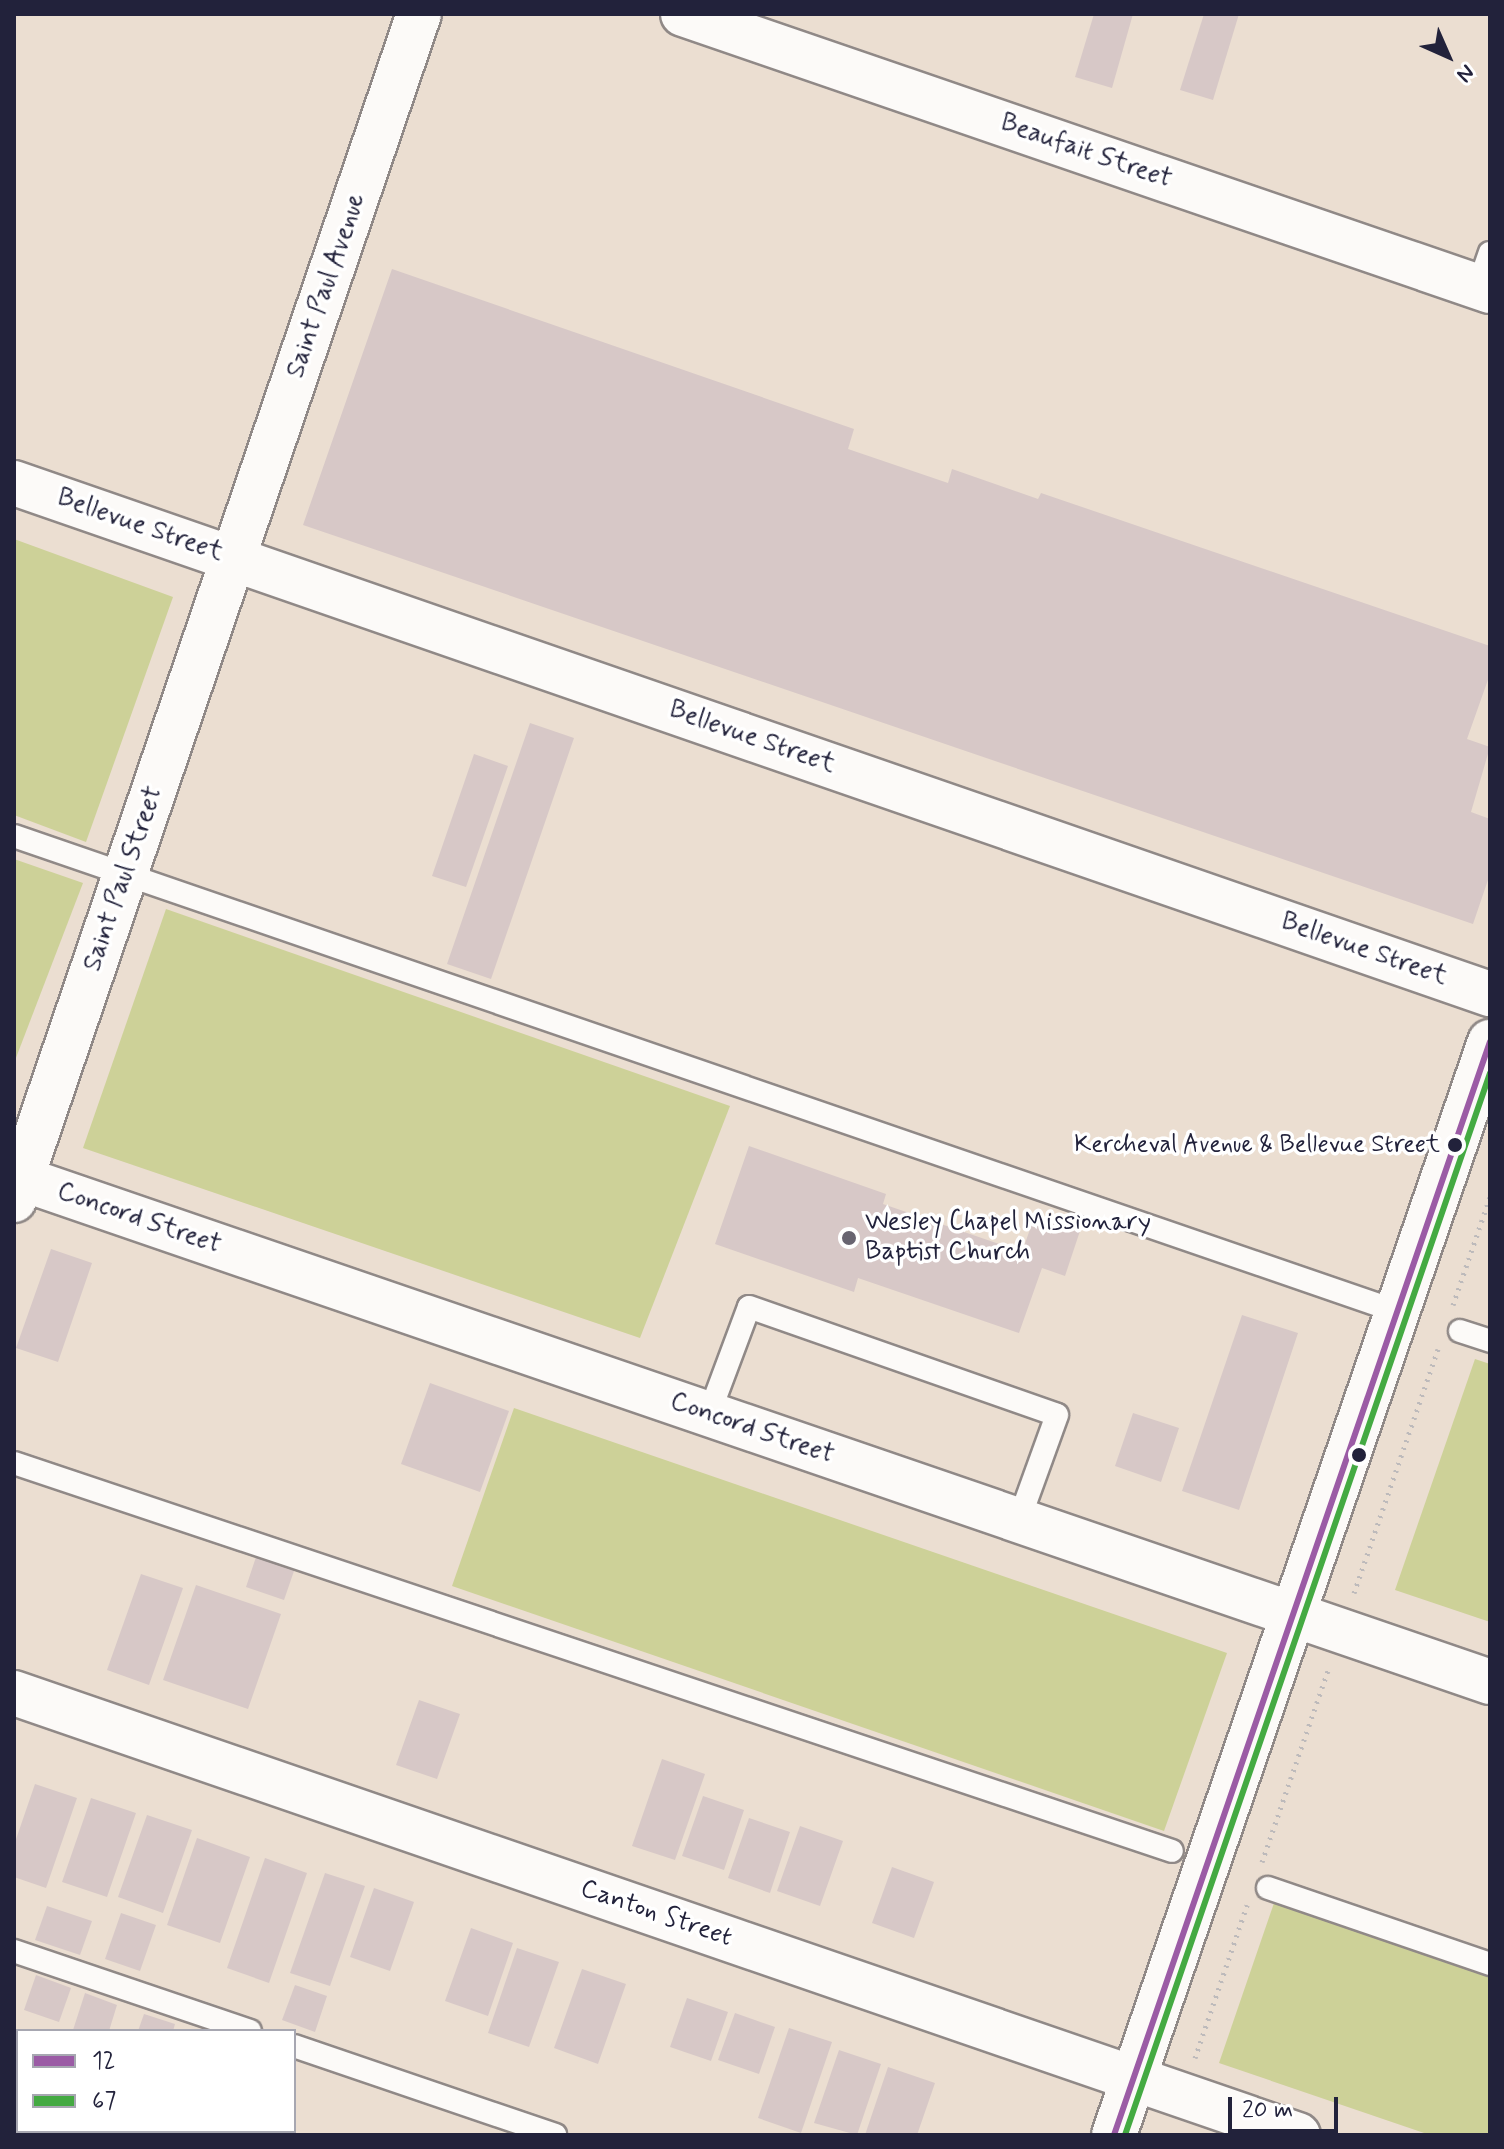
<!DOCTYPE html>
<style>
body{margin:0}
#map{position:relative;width:1504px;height:2149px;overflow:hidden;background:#ebded1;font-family:Mynerve,sans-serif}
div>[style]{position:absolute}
.green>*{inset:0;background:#cdd198}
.building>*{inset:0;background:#d7c8c7}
.path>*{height:5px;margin-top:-2.5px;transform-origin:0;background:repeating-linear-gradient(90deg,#bdbabb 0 2px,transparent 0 8px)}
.roads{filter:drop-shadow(2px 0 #908987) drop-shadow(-2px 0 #908987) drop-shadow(0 2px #908987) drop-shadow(0 -2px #908987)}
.service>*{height:22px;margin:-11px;padding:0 11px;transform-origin:11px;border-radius:11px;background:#fcfaf8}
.minor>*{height:44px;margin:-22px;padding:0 22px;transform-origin:22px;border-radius:22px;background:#fcfaf8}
.tertiary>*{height:44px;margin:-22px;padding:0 22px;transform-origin:22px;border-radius:22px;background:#fcfaf8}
.bus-1>*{height:6px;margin:-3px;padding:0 3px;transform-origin:3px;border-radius:3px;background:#9b5ba5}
.bus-2>*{height:6px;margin:-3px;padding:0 3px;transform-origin:3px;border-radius:3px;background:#44aa42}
.dots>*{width:22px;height:22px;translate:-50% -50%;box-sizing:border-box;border:4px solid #fff;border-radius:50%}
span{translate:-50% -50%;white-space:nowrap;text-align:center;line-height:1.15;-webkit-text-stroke:7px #fff;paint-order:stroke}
.bus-label{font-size:24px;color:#22223b}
.right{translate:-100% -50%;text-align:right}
.street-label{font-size:26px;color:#22223b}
.poi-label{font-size:26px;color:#22223b}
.left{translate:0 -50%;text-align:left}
.frame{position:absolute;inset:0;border:16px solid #22223b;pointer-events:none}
.legend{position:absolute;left:16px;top:2029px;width:280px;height:104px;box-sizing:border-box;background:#fff;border:2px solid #a7a7b1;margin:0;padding:10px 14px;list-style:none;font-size:24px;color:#22223b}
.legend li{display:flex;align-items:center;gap:16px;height:40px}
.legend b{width:40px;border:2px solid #a7a7b1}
.north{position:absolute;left:1408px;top:16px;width:80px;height:80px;-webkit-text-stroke:6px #fff;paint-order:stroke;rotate:135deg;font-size:22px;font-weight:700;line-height:32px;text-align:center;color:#22223b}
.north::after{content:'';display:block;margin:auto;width:28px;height:36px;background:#22223b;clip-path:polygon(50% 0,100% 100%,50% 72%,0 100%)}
.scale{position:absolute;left:1228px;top:2097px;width:110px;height:36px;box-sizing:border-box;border:4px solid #22223b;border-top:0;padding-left:10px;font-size:24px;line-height:28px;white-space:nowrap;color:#22223b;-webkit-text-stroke:6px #fff;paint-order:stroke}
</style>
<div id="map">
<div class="green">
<i style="clip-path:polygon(14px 539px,173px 597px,86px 842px,14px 815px)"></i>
<i style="clip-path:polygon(14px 859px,83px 883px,14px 1063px)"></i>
<i style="clip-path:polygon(166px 909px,730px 1106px,640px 1338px,83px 1148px)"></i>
<i style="clip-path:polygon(1475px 1359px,1490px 1364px,1490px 1622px,1395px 1590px)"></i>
<i style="clip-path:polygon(514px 1408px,1227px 1653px,1164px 1831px,452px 1586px)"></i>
<i style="clip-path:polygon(1274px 1903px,1490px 1977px,1490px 2135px,1430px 2135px,1219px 2063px)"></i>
</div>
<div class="building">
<i style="clip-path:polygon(1094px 14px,1133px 14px,1112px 88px,1075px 77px)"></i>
<i style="clip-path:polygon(1204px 14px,1239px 14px,1213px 100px,1180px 90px)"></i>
<i style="clip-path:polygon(392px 269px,854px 429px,848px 449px,948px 483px,952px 469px,1038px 499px,1041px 493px,1490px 646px,1490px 674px,1467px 739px,1490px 747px,1471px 812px,1490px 819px,1490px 874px,1473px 924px,303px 525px)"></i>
<i style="clip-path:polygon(530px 723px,574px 738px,491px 979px,447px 964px)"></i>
<i style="clip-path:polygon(474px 754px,508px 766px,466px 887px,432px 876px)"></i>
<i style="clip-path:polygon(749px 1146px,886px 1194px,883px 1204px,1022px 1252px,1035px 1215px,1080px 1231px,1065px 1276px,1042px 1268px,1019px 1333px,858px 1278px,854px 1292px,715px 1244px)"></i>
<i style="clip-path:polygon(51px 1249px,92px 1263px,58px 1362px,16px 1348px)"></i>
<i style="clip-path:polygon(1242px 1315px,1298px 1333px,1239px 1510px,1182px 1491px)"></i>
<i style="clip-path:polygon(430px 1383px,509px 1411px,480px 1492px,401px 1464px)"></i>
<i style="clip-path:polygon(1133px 1413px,1179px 1428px,1161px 1482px,1115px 1466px)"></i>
<i style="clip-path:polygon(257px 1554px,295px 1568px,284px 1600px,246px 1587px)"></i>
<i style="clip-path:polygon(141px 1574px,183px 1588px,149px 1685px,107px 1670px)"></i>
<i style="clip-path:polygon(196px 1585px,281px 1614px,248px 1709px,163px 1680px)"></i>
<i style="clip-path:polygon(419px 1700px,460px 1714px,437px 1779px,396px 1765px)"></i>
<i style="clip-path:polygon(662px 1759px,705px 1774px,675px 1860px,632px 1846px)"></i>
<i style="clip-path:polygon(35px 1784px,77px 1798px,46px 1888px,14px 1877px,14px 1845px)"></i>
<i style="clip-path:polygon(703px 1796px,744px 1810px,724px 1870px,682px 1856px)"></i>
<i style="clip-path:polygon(91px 1798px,136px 1813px,107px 1897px,62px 1882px)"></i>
<i style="clip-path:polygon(147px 1815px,192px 1830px,163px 1913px,118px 1897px)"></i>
<i style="clip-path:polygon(749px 1818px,790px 1832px,770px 1893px,728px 1878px)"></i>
<i style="clip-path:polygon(800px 1826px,843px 1841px,820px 1906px,777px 1891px)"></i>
<i style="clip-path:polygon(197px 1838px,250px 1857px,220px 1943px,167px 1925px)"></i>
<i style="clip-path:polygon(265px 1858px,307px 1873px,269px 1983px,227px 1968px)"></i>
<i style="clip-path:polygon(892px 1867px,934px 1882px,914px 1938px,872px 1923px)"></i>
<i style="clip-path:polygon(325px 1873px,365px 1886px,330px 1986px,290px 1973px)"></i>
<i style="clip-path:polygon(374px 1888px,414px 1902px,390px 1971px,350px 1957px)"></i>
<i style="clip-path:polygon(47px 1906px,92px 1921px,80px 1955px,35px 1940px)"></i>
<i style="clip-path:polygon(121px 1913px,156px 1925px,140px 1971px,105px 1959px)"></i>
<i style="clip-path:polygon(471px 1928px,513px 1943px,488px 2016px,445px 2001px)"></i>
<i style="clip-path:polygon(517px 1948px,559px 1962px,529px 2047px,488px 2033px)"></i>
<i style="clip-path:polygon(582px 1969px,626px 1984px,598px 2064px,554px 2048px)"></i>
<i style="clip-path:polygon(36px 1975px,71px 1988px,59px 2022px,24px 2010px)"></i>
<i style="clip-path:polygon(295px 1985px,327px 1996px,315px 2032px,282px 2020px)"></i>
<i style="clip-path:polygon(85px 1993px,117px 2005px,109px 2031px,73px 2030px)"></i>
<i style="clip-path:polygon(687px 1998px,728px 2012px,711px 2061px,670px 2047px)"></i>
<i style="clip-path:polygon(735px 2013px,775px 2027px,759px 2074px,718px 2060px)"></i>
<i style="clip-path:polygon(144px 2014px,175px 2024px,173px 2031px,138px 2031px)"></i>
<i style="clip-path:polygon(789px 2028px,832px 2042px,801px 2133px,758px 2118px)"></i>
<i style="clip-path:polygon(14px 2047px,18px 2048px,18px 2127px,14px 2126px)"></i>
<i style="clip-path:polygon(839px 2050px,881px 2064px,857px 2135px,814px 2123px)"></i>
<i style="clip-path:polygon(888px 2067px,935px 2083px,917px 2135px,865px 2135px)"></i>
<i style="clip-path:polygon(42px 2131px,91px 2131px,41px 2135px)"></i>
<i style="clip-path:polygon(103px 2131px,155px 2131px,101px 2135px)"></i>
<i style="clip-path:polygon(167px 2131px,212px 2131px,165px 2135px)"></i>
</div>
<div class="path">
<i style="left:1453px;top:1305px;width:114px;rotate:-71.1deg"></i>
<i style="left:1354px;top:1593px;width:258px;rotate:-71deg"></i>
<i style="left:1262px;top:1862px;width:206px;rotate:-71deg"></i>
<i style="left:1195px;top:2058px;width:162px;rotate:-71.2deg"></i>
</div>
<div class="roads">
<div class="service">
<i style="left:1478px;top:287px;width:36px;rotate:-71deg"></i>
<i style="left:14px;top:836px;width:1465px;rotate:18.97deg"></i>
<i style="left:1460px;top:1331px;width:32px;rotate:18deg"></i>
<i style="left:709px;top:1414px;width:114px;rotate:-69.5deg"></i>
<i style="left:749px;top:1307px;width:326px;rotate:19.3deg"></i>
<i style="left:1057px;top:1415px;width:112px;rotate:109.9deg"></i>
<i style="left:14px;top:1463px;width:1221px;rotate:18.52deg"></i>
<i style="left:1268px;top:1888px;width:235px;rotate:18.9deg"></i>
<i style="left:14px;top:1951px;width:249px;rotate:18.7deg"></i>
<i style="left:294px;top:2046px;width:276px;rotate:18.8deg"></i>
</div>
<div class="minor">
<i style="left:683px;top:14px;width:853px;rotate:18.94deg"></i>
<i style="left:14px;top:483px;width:1562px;rotate:19.1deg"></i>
<i style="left:14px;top:1176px;width:1560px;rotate:18.92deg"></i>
<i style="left:14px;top:1200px;width:1253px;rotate:-71.15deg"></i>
<i style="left:14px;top:1693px;width:1358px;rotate:19deg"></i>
</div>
<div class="tertiary">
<i style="left:1114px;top:2135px;width:1156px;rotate:-71.02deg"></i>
</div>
</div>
<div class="bus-1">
<i style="left:1114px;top:2135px;width:1156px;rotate:-71.02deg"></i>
</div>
<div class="bus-2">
<i style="left:1125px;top:2135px;width:1123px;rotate:-71.03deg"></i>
</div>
<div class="dots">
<i style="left:1455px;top:1145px;background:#22223b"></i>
<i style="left:849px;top:1238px;background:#686470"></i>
<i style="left:1359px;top:1455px;background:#22223b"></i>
</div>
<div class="bus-label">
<span class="right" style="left:1440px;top:1145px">Kercheval Avenue &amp; Bellevue Street</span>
</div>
<div class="street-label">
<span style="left:1086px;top:152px;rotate:19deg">Beaufait Street</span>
<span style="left:327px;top:286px;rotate:-71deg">Saint Paul Avenue</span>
<span style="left:140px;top:526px;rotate:19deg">Bellevue Street</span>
<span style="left:752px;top:738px;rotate:19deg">Bellevue Street</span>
<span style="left:124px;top:879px;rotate:-71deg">Saint Paul Street</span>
<span style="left:1364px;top:950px;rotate:19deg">Bellevue Street</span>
<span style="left:139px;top:1219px;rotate:19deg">Concord Street</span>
<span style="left:752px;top:1429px;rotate:19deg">Concord Street</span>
<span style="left:656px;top:1914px;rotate:19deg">Canton Street</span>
</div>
<div class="poi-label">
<span class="left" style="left:865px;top:1238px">Wesley Chapel Missionary<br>Baptist Church</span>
</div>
<div class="frame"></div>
<ul class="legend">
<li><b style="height:10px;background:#9b5ba5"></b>12</li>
<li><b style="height:10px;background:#44aa42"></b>67</li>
</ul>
<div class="north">N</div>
<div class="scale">20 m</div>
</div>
